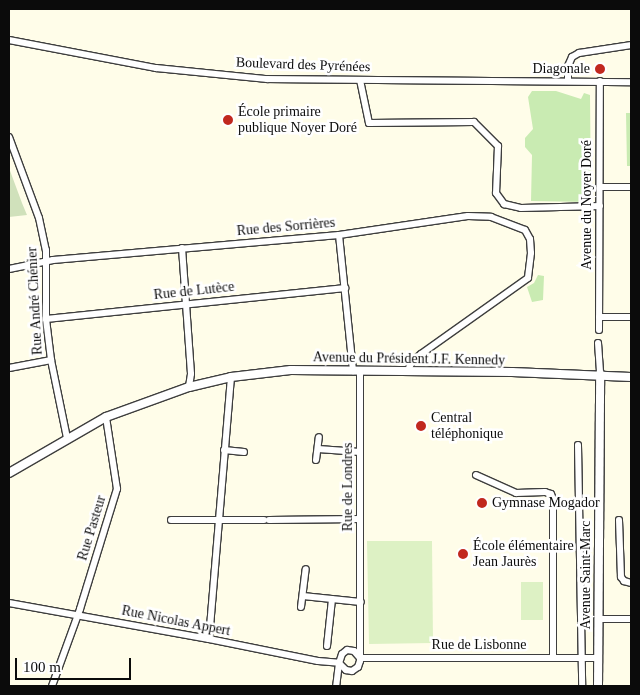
<!DOCTYPE html>
<meta charset="utf-8">
<style>
body{margin:0}
#map{position:relative;width:640px;height:695px;overflow:hidden;background:#fffde9;font-family:Georgia,serif}
div>[style]{position:absolute}
.green>*{inset:0;background:#c9ebb2}
.cemetery>*{inset:0;background:#d0e1bb}
.pitch>*{inset:0;background:#ddf1c4}
.roads{filter:drop-shadow(1px 0 #3e3e3e) drop-shadow(-1px 0 #3e3e3e) drop-shadow(0 1px #3e3e3e) drop-shadow(0 -1px #3e3e3e)}
.minor>*{height:6px;margin:-3px;padding:0 3px;transform-origin:3px;border-radius:3px;background:#fff}
.tertiary>*{height:8px;margin:-4px;padding:0 4px;transform-origin:4px;border-radius:4px;background:#fff}
.dots>*{width:14px;height:14px;translate:-50% -50%;box-sizing:border-box;border:2px solid #fff;border-radius:50%}
span{translate:-50% -50%;white-space:nowrap;text-align:center;line-height:1.15;-webkit-text-stroke:5px #fff;paint-order:stroke}
.street-label{font-size:14px;color:#0b0b0b}
.poi-label{font-size:14px;color:#0b0b0b}
.right{translate:-100% -50%;text-align:right}
.left{translate:0 -50%;text-align:left}
.frame{position:absolute;inset:0;border:10px solid #0b0b0b;pointer-events:none}
.scale{position:absolute;left:15px;top:658px;width:116px;height:22px;box-sizing:border-box;border:2px solid #0b0b0b;border-top:0;padding-left:6px;font-size:15px;line-height:18px;white-space:nowrap;color:#0b0b0b;-webkit-text-stroke:4px #fff;paint-order:stroke}
</style>
<div id="map">
<div class="green">
<i style="clip-path:polygon(532px 91px,556px 91px,581px 99px,584px 93px,590px 95px,591px 202px,531px 201px,532px 155px,525px 147px,525px 138px,533px 129px,528px 97px)"></i>
<i style="clip-path:polygon(626px 113px,631px 113px,631px 166px,627px 166px)"></i>
<i style="clip-path:polygon(538px 275px,544px 276px,543px 300px,532px 302px,527px 287px,534px 283px)"></i>
</div>
<div class="cemetery">
<i style="clip-path:polygon(9px 168px,22px 203px,27px 215px,9px 217px)"></i>
</div>
<div class="pitch">
<i style="clip-path:polygon(367px 541px,432px 541px,433px 643px,369px 644px)"></i>
<i style="clip-path:polygon(521px 582px,543px 582px,543px 620px,521px 620px)"></i>
</div>
<div class="roads">
<div class="minor">
<i style="left:9px;top:40px;width:150px;rotate:10.8deg"></i>
<i style="left:156px;top:68px;width:112px;rotate:5.7deg"></i>
<i style="left:267px;top:79px;width:364px;rotate:0.5deg"></i>
<i style="left:360px;top:80px;width:44px;rotate:78.2deg"></i>
<i style="left:369px;top:123px;width:105px;rotate:-0.5deg"></i>
<i style="left:474px;top:122px;width:34px;rotate:45deg"></i>
<i style="left:498px;top:146px;width:47px;rotate:92.4deg"></i>
<i style="left:496px;top:193px;width:14px;rotate:54deg"></i>
<i style="left:504px;top:204px;width:17px;rotate:13deg"></i>
<i style="left:521px;top:208px;width:79px;rotate:-1.5deg"></i>
<i style="left:568px;top:80px;width:14px;rotate:-90deg"></i>
<i style="left:568px;top:66px;width:10px;rotate:-66deg"></i>
<i style="left:572px;top:57px;width:8px;rotate:-30deg"></i>
<i style="left:579px;top:53px;width:53px;rotate:-8.7deg"></i>
<i style="left:9px;top:137px;width:86px;rotate:69.7deg"></i>
<i style="left:39px;top:218px;width:33px;rotate:78deg"></i>
<i style="left:46px;top:250px;width:69px;rotate:90deg"></i>
<i style="left:46px;top:319px;width:41px;rotate:83deg"></i>
<i style="left:51px;top:360px;width:80px;rotate:78.4deg"></i>
<i style="left:600px;top:187px;width:31px"></i>
<i style="left:339px;top:235px;width:137px;rotate:84.1deg"></i>
<i style="left:182px;top:248px;width:126px;rotate:85.9deg"></i>
<i style="left:191px;top:374px;width:13px;rotate:99deg"></i>
<i style="left:9px;top:269px;width:45px;rotate:-11.6deg"></i>
<i style="left:53px;top:260px;width:287px;rotate:-5deg"></i>
<i style="left:339px;top:235px;width:130px;rotate:-8.4deg"></i>
<i style="left:468px;top:216px;width:23px;rotate:2deg"></i>
<i style="left:491px;top:217px;width:36px;rotate:21deg"></i>
<i style="left:525px;top:230px;width:10px;rotate:61deg"></i>
<i style="left:530px;top:239px;width:14px;rotate:86deg"></i>
<i style="left:531px;top:253px;width:25px;rotate:97deg"></i>
<i style="left:528px;top:278px;width:131px;rotate:144.6deg"></i>
<i style="left:421px;top:354px;width:12px;rotate:138deg"></i>
<i style="left:412px;top:362px;width:11px;rotate:117deg"></i>
<i style="left:599px;top:317px;width:32px"></i>
<i style="left:46px;top:319px;width:301px;rotate:-5.9deg"></i>
<i style="left:599px;top:330px;width:249px;rotate:-89.8deg"></i>
<i style="left:598px;top:343px;width:31px;rotate:86deg"></i>
<i style="left:9px;top:368px;width:43px;rotate:-10.8deg"></i>
<i style="left:578px;top:445px;width:241px;rotate:89deg"></i>
<i style="left:318px;top:449px;width:42px;rotate:4.1deg"></i>
<i style="left:224px;top:450px;width:20px;rotate:6deg"></i>
<i style="left:316px;top:460px;width:23px;rotate:-83deg"></i>
<i style="left:476px;top:475px;width:44px;rotate:24.2deg"></i>
<i style="left:516px;top:493px;width:29px;rotate:-2deg"></i>
<i style="left:545px;top:492px;width:6px;rotate:18deg"></i>
<i style="left:551px;top:494px;width:5px;rotate:68deg"></i>
<i style="left:553px;top:499px;width:159px;rotate:90deg"></i>
<i style="left:171px;top:520px;width:93px"></i>
<i style="left:269px;top:520px;width:91px;rotate:-0.6deg"></i>
<i style="left:619px;top:520px;width:57px;rotate:88deg"></i>
<i style="left:621px;top:577px;width:5px;rotate:53deg"></i>
<i style="left:624px;top:581px;width:7px;rotate:16deg"></i>
<i style="left:303px;top:596px;width:58px;rotate:5.9deg"></i>
<i style="left:9px;top:603px;width:203px;rotate:10.2deg"></i>
<i style="left:209px;top:639px;width:111px;rotate:11.4deg"></i>
<i style="left:318px;top:661px;width:21px;rotate:5deg"></i>
<i style="left:339px;top:663px;width:23px;rotate:97deg"></i>
<i style="left:301px;top:607px;width:38px;rotate:-83deg"></i>
<i style="left:599px;top:619px;width:32px"></i>
<i style="left:209px;top:639px;width:263px;rotate:-85.2deg"></i>
<i style="left:327px;top:646px;width:47px;rotate:-83.9deg"></i>
<i style="left:360px;top:658px;width:9px;rotate:-131deg"></i>
<i style="left:354px;top:651px;width:7px;rotate:-172deg"></i>
<i style="left:347px;top:650px;width:6px;rotate:141deg"></i>
<i style="left:342px;top:654px;width:9px;rotate:108deg"></i>
<i style="left:339px;top:663px;width:10px;rotate:45deg"></i>
<i style="left:346px;top:670px;width:6px;rotate:9deg"></i>
<i style="left:352px;top:671px;width:7px;rotate:-34deg"></i>
<i style="left:358px;top:667px;width:6px;rotate:-72deg"></i>
<i style="left:360px;top:661px;width:290px;rotate:-90deg"></i>
<i style="left:360px;top:658px;width:239px"></i>
<i style="left:52px;top:686px;width:82px;rotate:-70deg"></i>
<i style="left:80px;top:609px;width:126px;rotate:-72.9deg"></i>
<i style="left:117px;top:489px;width:73px;rotate:-98.7deg"></i>
</div>
<div class="tertiary">
<i style="left:9px;top:473px;width:112px;rotate:-30deg"></i>
<i style="left:106px;top:417px;width:88px;rotate:-19.9deg"></i>
<i style="left:189px;top:387px;width:43px;rotate:-13.4deg"></i>
<i style="left:231px;top:377px;width:60px;rotate:-6.7deg"></i>
<i style="left:291px;top:370px;width:221px;rotate:0.5deg"></i>
<i style="left:512px;top:372px;width:119px;rotate:2.4deg"></i>
<i style="left:598px;top:686px;width:312px;rotate:-89.6deg"></i>
</div>
</div>
<div class="dots">
<i style="left:600px;top:69px;background:#c1281e"></i>
<i style="left:228px;top:120px;background:#c1281e"></i>
<i style="left:421px;top:426px;background:#c1281e"></i>
<i style="left:482px;top:503px;background:#c1281e"></i>
<i style="left:463px;top:554px;background:#c1281e"></i>
</div>
<div class="street-label">
<span style="left:303px;top:65px;rotate:2deg">Boulevard des Pyrénées</span>
<span style="left:587px;top:205px;rotate:-90deg">Avenue du Noyer Doré</span>
<span style="left:286px;top:227px;rotate:-5deg">Rue des Sorrières</span>
<span style="left:194px;top:291px;rotate:-6deg">Rue de Lutèce</span>
<span style="left:35px;top:301px;rotate:-93deg">Rue André Chénier</span>
<span style="left:409px;top:359px;rotate:1deg">Avenue du Président J.F. Kennedy</span>
<span style="left:348px;top:487px;rotate:-90deg">Rue de Londres</span>
<span style="left:92px;top:528px;rotate:-73deg">Rue Pasteur</span>
<span style="left:586px;top:575px;rotate:-90deg">Avenue Saint-Marc</span>
<span style="left:176px;top:621px;rotate:11deg">Rue Nicolas Appert</span>
<span style="left:479px;top:645px">Rue de Lisbonne</span>
</div>
<div class="poi-label">
<span class="right" style="left:590px;top:69px">Diagonale</span>
<span class="left" style="left:238px;top:120px">École primaire<br>publique Noyer Doré</span>
<span class="left" style="left:431px;top:426px">Central<br>téléphonique</span>
<span class="left" style="left:492px;top:503px">Gymnase Mogador</span>
<span class="left" style="left:473px;top:554px">École élémentaire<br>Jean Jaurès</span>
</div>
<div class="frame"></div>
<div class="scale">100 m</div>
</div>
